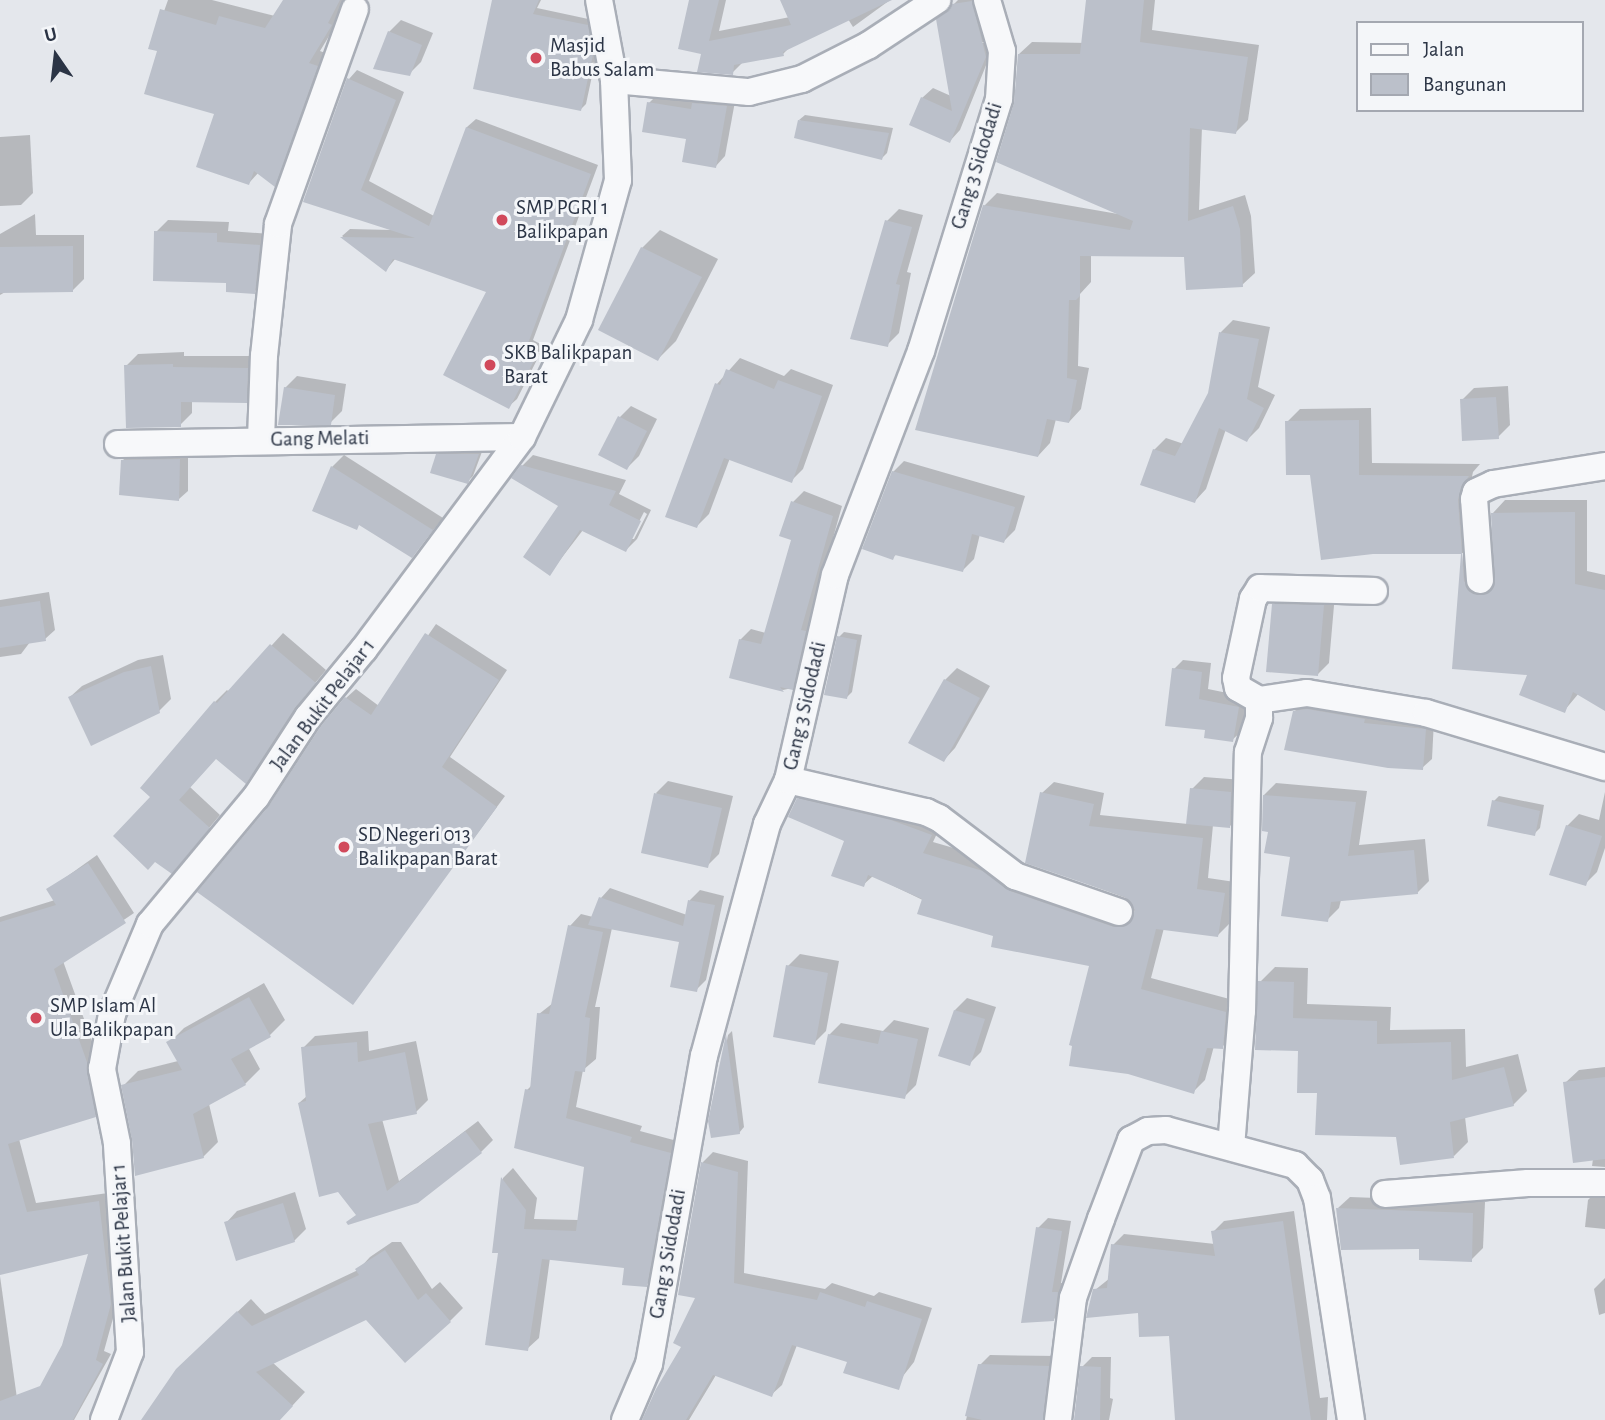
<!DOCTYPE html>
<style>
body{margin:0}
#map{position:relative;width:1605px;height:1420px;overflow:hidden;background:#e4e7ec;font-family:"Alegreya Sans",sans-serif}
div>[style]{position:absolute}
.shadow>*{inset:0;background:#0003}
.building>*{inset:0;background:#bbc0ca}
.roads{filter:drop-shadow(2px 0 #a9aeb7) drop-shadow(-2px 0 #a9aeb7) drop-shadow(0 2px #a9aeb7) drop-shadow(0 -2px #a9aeb7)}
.minor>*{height:26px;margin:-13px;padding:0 13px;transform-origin:13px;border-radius:13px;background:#f7f8fa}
.dots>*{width:19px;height:19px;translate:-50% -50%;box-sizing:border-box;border:4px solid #f4f6f9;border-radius:50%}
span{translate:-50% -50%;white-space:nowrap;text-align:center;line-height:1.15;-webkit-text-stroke:6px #f4f6f9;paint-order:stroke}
.poi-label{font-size:21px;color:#2b3445}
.left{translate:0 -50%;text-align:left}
.street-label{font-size:21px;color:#2b3445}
.legend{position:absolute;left:1356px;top:21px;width:228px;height:91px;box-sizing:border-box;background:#f4f6f9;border:2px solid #a4a8b1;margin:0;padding:9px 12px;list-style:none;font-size:21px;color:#2b3445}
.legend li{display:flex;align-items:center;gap:14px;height:35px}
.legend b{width:35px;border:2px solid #a4a8b1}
.north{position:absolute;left:21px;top:21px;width:70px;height:70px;-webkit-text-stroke:5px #f4f6f9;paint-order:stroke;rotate:346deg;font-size:19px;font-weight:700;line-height:28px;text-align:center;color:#2b3445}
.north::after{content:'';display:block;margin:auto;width:24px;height:32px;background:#2b3445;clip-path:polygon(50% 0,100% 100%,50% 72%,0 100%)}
</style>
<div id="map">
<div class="shadow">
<i style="clip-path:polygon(168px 0,212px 0,275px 16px,285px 0,344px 0,339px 10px,343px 13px,320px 51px,328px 54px,286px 173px,275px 184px,259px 172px,249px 183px,217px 113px,159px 50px,151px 48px)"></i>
<i style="clip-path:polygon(493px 0,541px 0,537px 8px,593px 20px,598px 48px,586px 104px,581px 109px)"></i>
<i style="clip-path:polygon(690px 0,726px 0,719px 31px,790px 17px,782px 0,890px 0,853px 27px,848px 19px,791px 46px,783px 54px,743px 62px,732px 73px,703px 52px)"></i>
<i style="clip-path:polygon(958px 0,984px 0,993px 30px,982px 43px,995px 43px,960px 130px,950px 141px,922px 98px,933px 88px,951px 96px,938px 20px)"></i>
<i style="clip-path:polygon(1088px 0,1155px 0,1152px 30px,1259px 45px,1248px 120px,1236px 132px,1202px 127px,1199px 210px,1245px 195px,1251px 216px,1255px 273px,1242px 285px,1186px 255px,1091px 254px,1091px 282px,1080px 294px,1078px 366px,1089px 368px,1081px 409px,1069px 422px,1056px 419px,1050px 443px,1038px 456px,984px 206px,997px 193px,1118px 214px,1016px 104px,1019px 54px,1032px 42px,1089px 43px)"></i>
<i style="clip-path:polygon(401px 20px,433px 33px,421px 62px,409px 74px,389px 32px)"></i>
<i style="clip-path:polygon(357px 70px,404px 92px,369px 181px,434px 216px,467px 127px,476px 119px,598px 165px,533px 340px,544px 346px,517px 399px,508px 407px,488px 291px,396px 258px,386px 270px,342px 236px,350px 229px,392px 230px,305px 201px,349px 79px)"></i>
<i style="clip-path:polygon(659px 93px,736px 96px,725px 156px,715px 167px,649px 103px)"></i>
<i style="clip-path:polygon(805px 115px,893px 128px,887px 153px,881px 159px,799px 120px)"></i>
<i style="clip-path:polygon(30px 135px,33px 193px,21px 205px,0 206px,0 137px)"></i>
<i style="clip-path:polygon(899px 209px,923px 215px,907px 272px,911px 273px,899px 333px,887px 345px,887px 221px)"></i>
<i style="clip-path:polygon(35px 214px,36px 235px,84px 235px,84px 279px,72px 291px,7px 291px,0 295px,0 234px)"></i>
<i style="clip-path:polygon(168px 220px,229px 222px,228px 231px,271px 234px,266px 280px,254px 292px,228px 281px,156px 232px)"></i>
<i style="clip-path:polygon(660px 230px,718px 259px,676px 341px,658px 359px,642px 248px)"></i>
<i style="clip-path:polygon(1233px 320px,1270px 327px,1258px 387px,1275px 395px,1259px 428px,1247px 440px,1226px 429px,1206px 489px,1195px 501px,1154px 450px,1166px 438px,1184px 444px,1209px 394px,1221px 332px)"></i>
<i style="clip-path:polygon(184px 352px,184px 356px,259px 356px,258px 389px,246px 401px,192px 401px,192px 413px,180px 425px,126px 366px,138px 354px)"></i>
<i style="clip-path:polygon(740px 358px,784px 376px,791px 369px,833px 385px,803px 469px,791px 481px,730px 458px,709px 514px,697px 526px,717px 384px)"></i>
<i style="clip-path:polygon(297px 376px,346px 384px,342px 411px,330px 423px,285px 388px)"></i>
<i style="clip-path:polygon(1508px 386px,1510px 425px,1498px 437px,1462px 400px,1474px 388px)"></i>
<i style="clip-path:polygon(631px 406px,657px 419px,639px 456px,627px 468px,619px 418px)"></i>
<i style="clip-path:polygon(1371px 408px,1372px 463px,1480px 464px,1473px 472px,1470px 486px,1487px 582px,1496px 582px,1493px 513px,1505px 500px,1587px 500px,1587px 571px,1605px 575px,1605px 706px,1579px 693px,1564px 711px,1529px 674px,1454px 668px,1463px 553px,1373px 552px,1312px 473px,1287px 422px,1300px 409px)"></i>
<i style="clip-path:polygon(443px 449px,483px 449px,473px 476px,467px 482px,437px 455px)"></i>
<i style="clip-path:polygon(188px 451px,188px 491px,179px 499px,123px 460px,132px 452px)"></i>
<i style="clip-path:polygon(344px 455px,443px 518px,412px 556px,360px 524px,332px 467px)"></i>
<i style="clip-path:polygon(evenodd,533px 455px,626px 480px,619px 494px,651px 510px,637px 539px,626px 550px,583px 530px,550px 573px,560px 505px,522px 466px,533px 455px,644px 512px,647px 514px,634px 539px,630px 539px,644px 512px)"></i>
<i style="clip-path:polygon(904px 461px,1025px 496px,1015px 530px,1004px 541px,980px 534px,974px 559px,963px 570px,897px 554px,892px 558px,893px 472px)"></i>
<i style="clip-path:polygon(804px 491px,842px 506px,810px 620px,816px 621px,803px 677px,792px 688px,783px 690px,731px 677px,740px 640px,751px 629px,766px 633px,793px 539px,793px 502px)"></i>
<i style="clip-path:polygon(49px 592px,55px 630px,45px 639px,30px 642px,21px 654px,0 657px,0 600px)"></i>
<i style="clip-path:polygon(1285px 593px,1335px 594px,1329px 663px,1317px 675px,1273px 605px)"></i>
<i style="clip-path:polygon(436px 624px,507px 670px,450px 757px,505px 796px,352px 1003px,270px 808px,346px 698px,356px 689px,379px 706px)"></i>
<i style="clip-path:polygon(844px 632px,862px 635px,852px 692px,847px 697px,839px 637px)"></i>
<i style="clip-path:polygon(283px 633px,326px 670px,306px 694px,257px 770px,246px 781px,217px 757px,190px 787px,220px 815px,183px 859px,153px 797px,215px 702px,227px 690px,229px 692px)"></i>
<i style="clip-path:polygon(163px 655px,171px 699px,159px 711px,70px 697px,82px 686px,138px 660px)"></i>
<i style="clip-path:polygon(1183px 660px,1211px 663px,1208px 689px,1247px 697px,1242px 731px,1232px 740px,1207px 729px,1174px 669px)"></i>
<i style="clip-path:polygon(957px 668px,990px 686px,955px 748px,944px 760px,945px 680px)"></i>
<i style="clip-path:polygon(1304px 702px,1434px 720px,1432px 759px,1422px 768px,1294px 712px)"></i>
<i style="clip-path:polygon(1204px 777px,1243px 780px,1242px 814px,1230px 826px,1213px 825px,1208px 878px,1235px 882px,1229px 924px,1218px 935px,1164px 928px,1151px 978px,1237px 1001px,1234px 1035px,1222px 1047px,1214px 1046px,1205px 1080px,1193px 1092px,1092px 964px,995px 935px,873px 876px,863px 885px,846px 840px,798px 799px,810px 788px,942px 823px,933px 842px,995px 860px,1127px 916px,1135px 915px,1132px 900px,1027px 862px,1042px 793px,1054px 782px,1104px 793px,1100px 815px,1188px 824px,1192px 789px)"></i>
<i style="clip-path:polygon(668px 781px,733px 796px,719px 854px,707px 866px,656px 793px)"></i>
<i style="clip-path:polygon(1276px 783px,1367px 791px,1359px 845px,1425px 839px,1429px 881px,1417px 893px,1341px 900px,1339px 908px,1327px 920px,1292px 856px,1270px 830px,1264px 795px)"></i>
<i style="clip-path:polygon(1605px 792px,1605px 848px,1597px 872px,1585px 884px,1567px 826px,1579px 814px,1599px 820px)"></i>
<i style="clip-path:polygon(1499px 796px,1544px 805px,1540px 828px,1534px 834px,1494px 801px)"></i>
<i style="clip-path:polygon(97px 855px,134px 913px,63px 961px,96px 1052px,104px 1107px,95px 1116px,19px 1139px,36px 1203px,108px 1193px,120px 1293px,104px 1351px,111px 1354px,74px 1420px,23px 1420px,63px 1346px,90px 1251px,0 1274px,0 917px,55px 900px,48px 890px)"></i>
<i style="clip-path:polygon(610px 888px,687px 915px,690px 900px,700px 890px,724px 896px,706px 980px,696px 990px,681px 940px,612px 928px,595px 1007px,600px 1007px,596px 1059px,583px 1070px,576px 1107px,642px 1126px,640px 1131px,681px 1142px,657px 1274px,646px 1285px,626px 1267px,550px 1258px,539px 1338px,527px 1349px,500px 1251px,494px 1251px,503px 1178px,513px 1168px,537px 1198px,534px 1219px,579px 1220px,586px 1166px,527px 1090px,532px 1085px,539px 1014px,553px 1003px,570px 926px,581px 914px,593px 917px,601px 898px)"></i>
<i style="clip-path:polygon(800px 954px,839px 961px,826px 1031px,814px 1043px,788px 966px)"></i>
<i style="clip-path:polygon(1275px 967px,1308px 968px,1307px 1004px,1391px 1007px,1390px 1030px,1465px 1029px,1466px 1067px,1518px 1054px,1527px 1091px,1513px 1105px,1465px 1117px,1468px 1142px,1454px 1156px,1398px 1135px,1319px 1091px,1300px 1050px,1260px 982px)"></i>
<i style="clip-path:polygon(264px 983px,285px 1020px,269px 1036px,248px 1047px,260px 1069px,245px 1084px,209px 1104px,218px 1142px,203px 1157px,134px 1140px,123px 1086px,138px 1071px,178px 1061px,169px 1043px,184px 1028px)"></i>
<i style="clip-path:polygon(967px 998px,996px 1007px,981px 1052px,969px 1064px,955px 1010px)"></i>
<i style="clip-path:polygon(894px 1020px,929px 1028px,916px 1085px,904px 1097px,829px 1035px,841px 1023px,883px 1031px)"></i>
<i style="clip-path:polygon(368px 1031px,369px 1051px,416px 1041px,428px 1100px,416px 1112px,382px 1119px,399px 1181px,478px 1121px,493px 1140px,481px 1152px,357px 1214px,339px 1190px,320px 1195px,299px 1103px,307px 1096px,303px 1048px,315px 1036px)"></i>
<i style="clip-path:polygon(732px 1031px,744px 1127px,739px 1133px,710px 1121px,728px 1035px)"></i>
<i style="clip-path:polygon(1605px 1067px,1605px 1167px,1592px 1166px,1593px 1159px,1565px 1083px,1579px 1070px)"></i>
<i style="clip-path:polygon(713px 1152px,748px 1161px,744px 1273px,825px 1289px,832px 1283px,874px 1296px,879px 1292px,932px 1308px,914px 1362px,903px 1376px,797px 1345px,782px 1385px,771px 1395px,716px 1375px,689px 1420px,644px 1420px,684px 1346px,697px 1296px,680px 1294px,703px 1162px)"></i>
<i style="clip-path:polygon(1602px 1186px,1605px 1186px,1605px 1229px,1585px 1227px,1588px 1200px)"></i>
<i style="clip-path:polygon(295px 1192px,306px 1229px,294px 1241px,226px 1223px,237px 1211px)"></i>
<i style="clip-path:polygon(1350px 1197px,1485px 1202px,1483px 1248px,1471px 1260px,1421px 1247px,1338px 1208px)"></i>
<i style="clip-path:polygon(1294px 1211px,1320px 1398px,1328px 1397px,1327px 1420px,1177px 1420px,1170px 1334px,1140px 1311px,1095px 1290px,1110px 1278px,1113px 1245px,1124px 1234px,1215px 1244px,1213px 1232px,1224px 1221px)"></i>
<i style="clip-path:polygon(1048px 1218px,1071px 1221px,1061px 1283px,1068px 1283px,1064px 1308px,1054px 1319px,1038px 1228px)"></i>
<i style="clip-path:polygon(392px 1242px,401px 1242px,432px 1289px,440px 1282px,463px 1308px,450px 1321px,366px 1318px,272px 1362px,305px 1392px,279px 1420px,143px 1420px,191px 1356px,251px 1299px,265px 1314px,358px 1270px,370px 1257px)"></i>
<i style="clip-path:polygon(0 1276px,20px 1420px,0 1420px)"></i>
<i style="clip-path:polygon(1605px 1278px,1605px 1313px,1599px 1315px,1594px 1289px)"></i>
<i style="clip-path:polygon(990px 1355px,1058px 1356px,1058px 1420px,966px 1420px,980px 1365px)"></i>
<i style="clip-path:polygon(1092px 1357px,1111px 1357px,1110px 1398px,1113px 1399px,1109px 1420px,1076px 1420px,1082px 1367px)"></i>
</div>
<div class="building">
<i style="clip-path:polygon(283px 0,340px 0,328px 23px,332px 25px,309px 63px,318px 66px,275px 187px,254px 171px,249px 185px,196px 167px,214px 114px,144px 94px,157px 51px,148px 49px,160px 9px,216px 25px,219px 16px,265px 28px)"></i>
<i style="clip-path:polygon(492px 0,539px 0,533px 14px,588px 25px,593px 55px,581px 111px,473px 89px)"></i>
<i style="clip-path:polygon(689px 0,719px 0,709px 41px,791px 25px,780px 0,892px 0,783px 52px,784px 56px,734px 65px,733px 75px,697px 72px,701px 54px,678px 49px)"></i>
<i style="clip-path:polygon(1086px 0,1144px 0,1140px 42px,1248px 57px,1236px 134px,1190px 128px,1188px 221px,1233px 206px,1240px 229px,1243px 287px,1186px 290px,1184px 257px,1080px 256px,1080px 296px,1076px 300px,1069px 300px,1067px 378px,1077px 380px,1069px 423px,1047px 419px,1038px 457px,915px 430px,983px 205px,1130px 230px,1133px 221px,996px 162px,1014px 103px,1018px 54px,1080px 54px)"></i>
<i style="clip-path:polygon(972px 1px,986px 57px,950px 143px,909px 125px,921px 97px,952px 111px,936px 19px,952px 4px)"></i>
<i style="clip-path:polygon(388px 31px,422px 45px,410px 76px,373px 69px)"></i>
<i style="clip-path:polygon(347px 78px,396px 100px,361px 190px,429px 226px,466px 127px,591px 174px,526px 349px,537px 355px,509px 409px,443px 375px,486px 292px,393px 259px,386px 272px,340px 237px,415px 238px,303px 202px)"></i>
<i style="clip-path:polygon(647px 102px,691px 109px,692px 103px,727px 106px,716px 168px,682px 162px,686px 139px,642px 132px)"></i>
<i style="clip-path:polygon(798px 120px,889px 133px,882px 160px,794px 138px)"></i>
<i style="clip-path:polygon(885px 220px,912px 227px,896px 284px,900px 285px,888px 347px,850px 339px)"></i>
<i style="clip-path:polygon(154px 231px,217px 233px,217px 242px,260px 245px,255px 294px,226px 292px,226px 283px,153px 281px)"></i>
<i style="clip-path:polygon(73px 246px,73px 292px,0 293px,0 247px)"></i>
<i style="clip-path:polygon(641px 247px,702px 277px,658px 361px,598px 330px)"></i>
<i style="clip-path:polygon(1219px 332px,1259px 339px,1247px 399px,1264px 408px,1247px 442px,1219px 428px,1195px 503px,1140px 485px,1153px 449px,1175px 456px,1208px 393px)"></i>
<i style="clip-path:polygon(173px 364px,173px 367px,248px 368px,247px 403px,181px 402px,181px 427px,126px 428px,124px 365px)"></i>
<i style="clip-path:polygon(726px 369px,774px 389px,778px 380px,822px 396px,792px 483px,724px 458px,697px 528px,665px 517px,715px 383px,720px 385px)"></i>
<i style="clip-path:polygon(284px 387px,335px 395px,331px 425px,278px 425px)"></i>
<i style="clip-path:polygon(1496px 397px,1499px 439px,1462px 441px,1460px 399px)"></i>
<i style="clip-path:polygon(618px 416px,647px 431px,627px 470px,598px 455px)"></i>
<i style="clip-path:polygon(1359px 420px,1359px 475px,1469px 476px,1461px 487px,1458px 500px,1464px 581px,1474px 594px,1488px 593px,1494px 586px,1491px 513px,1575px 512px,1575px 584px,1605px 590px,1605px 711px,1573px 692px,1565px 713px,1519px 695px,1527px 675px,1452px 669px,1461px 554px,1373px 554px,1321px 560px,1310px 475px,1286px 475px,1285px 421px)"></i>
<i style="clip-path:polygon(436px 454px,479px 454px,468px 484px,430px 473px)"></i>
<i style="clip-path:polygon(180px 459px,179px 501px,119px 495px,121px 460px)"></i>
<i style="clip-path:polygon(521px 465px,616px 491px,609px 505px,641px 521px,626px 552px,580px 530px,550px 576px,523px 557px,558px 506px,511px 478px)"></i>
<i style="clip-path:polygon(331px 466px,433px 530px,412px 558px,359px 525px,357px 530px,312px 511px)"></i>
<i style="clip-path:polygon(892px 471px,1015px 507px,1004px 543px,972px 534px,963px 572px,895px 555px,893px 560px,862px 549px)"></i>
<i style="clip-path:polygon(791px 501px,833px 516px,801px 630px,806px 631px,793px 690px,780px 687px,784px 692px,729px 678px,739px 639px,761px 644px,791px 540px,779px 536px)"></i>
<i style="clip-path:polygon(40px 601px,46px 641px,0 648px,0 607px)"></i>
<i style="clip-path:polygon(1272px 604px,1324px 605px,1318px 676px,1266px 672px)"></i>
<i style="clip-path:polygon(425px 633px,499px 680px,442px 767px,497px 807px,353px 1005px,197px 892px,268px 807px,321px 726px,345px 697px,371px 715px)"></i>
<i style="clip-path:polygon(837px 636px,857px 640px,847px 699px,824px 695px)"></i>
<i style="clip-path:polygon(270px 644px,316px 683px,295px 708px,246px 784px,216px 759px,179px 800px,210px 828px,172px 874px,155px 862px,148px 870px,113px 836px,150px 797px,140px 788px,214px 701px,217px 703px)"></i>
<i style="clip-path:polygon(151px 666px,160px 713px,91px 746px,68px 697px,124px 672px)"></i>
<i style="clip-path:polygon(1172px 668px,1202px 672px,1199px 699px,1239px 707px,1233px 742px,1204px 738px,1205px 730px,1165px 726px)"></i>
<i style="clip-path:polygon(944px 679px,980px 698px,944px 762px,908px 743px)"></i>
<i style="clip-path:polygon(1307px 709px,1365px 719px,1364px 723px,1426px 729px,1423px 770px,1388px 768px,1284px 750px,1293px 711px)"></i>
<i style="clip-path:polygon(1190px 788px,1231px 792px,1230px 828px,1186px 824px)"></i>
<i style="clip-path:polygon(1040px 792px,1094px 804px,1089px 826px,1203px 838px,1197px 889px,1225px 893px,1218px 937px,1156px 929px,1141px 989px,1226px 1012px,1223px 1049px,1207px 1048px,1194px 1094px,1128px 1074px,1069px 1066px,1072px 1046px,1069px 1045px,1089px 966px,991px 947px,993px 936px,917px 914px,922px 899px,868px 875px,864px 887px,831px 876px,844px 841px,788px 817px,797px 798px,891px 820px,932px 835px,923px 853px,983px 871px,1010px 891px,1114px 927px,1129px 924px,1135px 910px,1125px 897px,1025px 863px)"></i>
<i style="clip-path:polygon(654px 793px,722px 808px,708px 868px,641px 853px)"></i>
<i style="clip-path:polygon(1263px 795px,1356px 802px,1348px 856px,1414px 850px,1418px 894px,1331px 902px,1328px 922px,1281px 916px,1290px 857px,1264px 853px,1268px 832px,1262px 831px)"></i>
<i style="clip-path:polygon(1492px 800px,1540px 811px,1535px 836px,1487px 826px)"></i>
<i style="clip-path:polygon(1566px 825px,1602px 836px,1586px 886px,1549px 875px)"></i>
<i style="clip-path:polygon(88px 863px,126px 923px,54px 969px,87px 1062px,96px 1117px,8px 1144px,27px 1212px,99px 1201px,111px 1304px,96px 1360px,103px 1364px,73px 1420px,0 1420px,0 1401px,40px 1386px,62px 1345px,88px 1254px,0 1275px,0 922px,56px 905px,46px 889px)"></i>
<i style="clip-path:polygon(599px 897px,683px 926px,688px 900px,715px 905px,697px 992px,670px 987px,679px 942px,588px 925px)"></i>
<i style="clip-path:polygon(568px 925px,603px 932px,585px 1017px,590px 1018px,585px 1072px,575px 1071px,566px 1118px,632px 1137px,630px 1142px,671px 1153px,647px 1287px,622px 1285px,624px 1268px,542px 1259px,528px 1351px,485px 1345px,498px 1253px,492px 1253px,501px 1177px,526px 1210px,524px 1229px,576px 1231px,584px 1167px,514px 1148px,525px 1089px,530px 1090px,537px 1013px,549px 1014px)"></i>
<i style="clip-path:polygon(786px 965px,828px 973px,815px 1045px,773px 1037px)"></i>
<i style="clip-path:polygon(1258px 981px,1294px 982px,1293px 1018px,1377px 1021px,1377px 1044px,1451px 1042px,1452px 1080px,1504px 1067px,1514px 1106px,1450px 1122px,1454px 1158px,1400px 1165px,1396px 1137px,1315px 1135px,1317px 1093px,1297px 1093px,1298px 1051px,1255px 1050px)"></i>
<i style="clip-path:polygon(249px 997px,271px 1037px,231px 1059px,246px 1085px,193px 1114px,204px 1158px,135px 1176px,132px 1140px,121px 1085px,182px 1070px,166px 1042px)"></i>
<i style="clip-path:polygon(954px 1010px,985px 1019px,970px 1066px,938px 1056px)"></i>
<i style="clip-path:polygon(881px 1031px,918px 1039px,905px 1099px,818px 1083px,828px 1034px,878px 1044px)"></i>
<i style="clip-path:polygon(726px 1034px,740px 1134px,711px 1138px,708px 1121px)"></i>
<i style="clip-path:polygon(357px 1042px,358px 1062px,405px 1052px,417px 1114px,368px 1124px,387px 1191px,465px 1131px,482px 1153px,418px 1203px,348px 1225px,346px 1222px,356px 1215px,338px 1192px,319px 1197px,298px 1103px,306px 1101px,301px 1047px)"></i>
<i style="clip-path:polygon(1605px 1077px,1605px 1159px,1573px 1163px,1563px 1082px)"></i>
<i style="clip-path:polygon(701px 1162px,738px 1172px,734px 1283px,817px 1300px,820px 1292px,865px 1307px,867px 1301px,922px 1319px,899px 1390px,843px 1373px,847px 1362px,792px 1345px,772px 1397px,713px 1375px,686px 1420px,642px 1420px,656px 1389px,681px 1347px,673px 1343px,695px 1298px,678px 1295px)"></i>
<i style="clip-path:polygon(283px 1203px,295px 1242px,236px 1261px,224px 1222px)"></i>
<i style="clip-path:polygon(1336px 1208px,1473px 1213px,1472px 1262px,1419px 1260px,1419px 1249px,1341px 1250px)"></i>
<i style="clip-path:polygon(1283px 1221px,1311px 1420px,1175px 1420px,1169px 1336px,1139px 1337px,1138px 1313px,1086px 1318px,1093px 1289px,1107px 1288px,1111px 1244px,1215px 1256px,1211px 1231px)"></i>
<i style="clip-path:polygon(1036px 1227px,1062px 1231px,1052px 1292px,1058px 1292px,1054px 1321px,1021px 1323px)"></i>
<i style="clip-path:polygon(385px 1250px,418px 1300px,426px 1293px,451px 1322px,405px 1363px,366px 1320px,256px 1372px,293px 1406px,280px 1420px,141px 1420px,176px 1369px,237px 1311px,252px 1326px,359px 1275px,355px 1269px)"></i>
<i style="clip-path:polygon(978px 1364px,1049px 1366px,1043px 1420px,982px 1420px,965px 1416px)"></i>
<i style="clip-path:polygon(1080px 1366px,1101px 1367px,1100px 1420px,1074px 1420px)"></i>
</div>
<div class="roads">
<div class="minor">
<i style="left:614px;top:80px;width:136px;rotate:5.1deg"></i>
<i style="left:749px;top:92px;width:55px;rotate:-13.8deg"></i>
<i style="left:802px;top:79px;width:75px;rotate:-26.9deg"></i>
<i style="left:869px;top:45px;width:82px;rotate:-33.5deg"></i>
<i style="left:261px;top:440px;width:84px;rotate:-88deg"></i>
<i style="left:264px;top:356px;width:133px;rotate:-83.9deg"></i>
<i style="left:278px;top:224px;width:228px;rotate:-70.3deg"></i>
<i style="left:118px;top:444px;width:404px;rotate:-1deg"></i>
<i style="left:1480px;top:580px;width:81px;rotate:-94.2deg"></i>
<i style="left:1474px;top:499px;width:7px;rotate:-74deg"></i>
<i style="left:1476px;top:492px;width:19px;rotate:-25deg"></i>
<i style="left:1493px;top:484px;width:113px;rotate:-9.1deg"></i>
<i style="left:1259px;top:700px;width:24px;rotate:-150deg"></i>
<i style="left:1238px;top:688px;width:10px;rotate:-101deg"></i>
<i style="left:1236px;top:678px;width:81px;rotate:-77.9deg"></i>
<i style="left:1253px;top:599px;width:13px;rotate:-58deg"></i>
<i style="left:1260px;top:588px;width:114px;rotate:1.5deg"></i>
<i style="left:788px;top:780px;width:142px;rotate:13.1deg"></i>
<i style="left:926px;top:812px;width:14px;rotate:25deg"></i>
<i style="left:939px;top:818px;width:96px;rotate:37.3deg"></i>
<i style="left:1015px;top:876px;width:110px;rotate:19.1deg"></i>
<i style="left:1231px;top:1147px;width:136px;rotate:-85.4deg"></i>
<i style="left:1242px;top:1011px;width:259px;rotate:-88.7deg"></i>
<i style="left:1248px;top:752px;width:36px;rotate:-72deg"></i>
<i style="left:1259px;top:718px;width:18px;rotate:-90deg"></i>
<i style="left:1259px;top:700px;width:49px;rotate:-8.3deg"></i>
<i style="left:1307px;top:693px;width:121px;rotate:9.5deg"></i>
<i style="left:1426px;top:713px;width:187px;rotate:16.8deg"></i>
<i style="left:1385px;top:1194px;width:143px;rotate:-4.4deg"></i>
<i style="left:1528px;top:1183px;width:77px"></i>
<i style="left:104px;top:1420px;width:73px;rotate:-69.1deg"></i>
<i style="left:130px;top:1352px;width:209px;rotate:-93.6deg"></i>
<i style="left:117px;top:1143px;width:76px;rotate:-101.5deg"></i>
<i style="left:102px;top:1069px;width:56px;rotate:-79.7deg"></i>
<i style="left:112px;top:1014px;width:98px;rotate:-67.1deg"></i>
<i style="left:150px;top:924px;width:165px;rotate:-50.2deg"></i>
<i style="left:256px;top:797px;width:95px;rotate:-57deg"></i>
<i style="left:308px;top:717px;width:88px;rotate:-50.5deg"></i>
<i style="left:364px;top:649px;width:264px;rotate:-53.3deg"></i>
<i style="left:522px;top:437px;width:130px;rotate:-64deg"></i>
<i style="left:579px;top:320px;width:145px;rotate:-74.4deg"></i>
<i style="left:618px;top:180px;width:100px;rotate:-92.3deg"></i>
<i style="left:614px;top:80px;width:81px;rotate:-100.6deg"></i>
<i style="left:625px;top:1420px;width:61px;rotate:-66.8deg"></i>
<i style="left:649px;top:1364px;width:313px;rotate:-79.9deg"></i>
<i style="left:704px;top:1056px;width:240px;rotate:-74.8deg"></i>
<i style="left:767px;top:824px;width:49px;rotate:-64.5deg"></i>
<i style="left:788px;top:780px;width:210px;rotate:-77.1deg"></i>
<i style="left:835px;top:575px;width:240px;rotate:-69deg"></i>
<i style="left:921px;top:351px;width:264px;rotate:-72.8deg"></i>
<i style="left:999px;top:99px;width:48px;rotate:-86.4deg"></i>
<i style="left:1002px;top:51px;width:53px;rotate:-106.4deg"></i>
<i style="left:1058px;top:1420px;width:123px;rotate:-83deg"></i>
<i style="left:1073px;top:1298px;width:84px;rotate:-70.5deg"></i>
<i style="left:1101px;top:1219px;width:85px;rotate:-69.2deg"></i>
<i style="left:1131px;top:1140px;width:19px;rotate:-28deg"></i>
<i style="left:1148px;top:1131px;width:18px;rotate:-3deg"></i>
<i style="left:1166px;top:1130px;width:134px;rotate:15.2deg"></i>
<i style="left:1295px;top:1165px;width:21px;rotate:45deg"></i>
<i style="left:1310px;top:1180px;width:19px;rotate:69deg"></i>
<i style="left:1317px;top:1198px;width:225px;rotate:81.3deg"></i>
</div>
</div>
<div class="dots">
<i style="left:536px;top:58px;background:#d1495b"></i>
<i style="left:502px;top:220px;background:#d1495b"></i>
<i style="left:490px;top:365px;background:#d1495b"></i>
<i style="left:344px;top:847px;background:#d1495b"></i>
<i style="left:36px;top:1018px;background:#d1495b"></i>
</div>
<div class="poi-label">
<span class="left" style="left:550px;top:58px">Masjid<br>Babus Salam</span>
<span class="left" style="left:516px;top:220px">SMP PGRI 1<br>Balikpapan</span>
<span class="left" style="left:504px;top:365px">SKB Balikpapan<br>Barat</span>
<span class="left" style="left:358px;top:847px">SD Negeri 013<br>Balikpapan Barat</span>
<span class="left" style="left:50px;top:1018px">SMP Islam Al<br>Ula Balikpapan</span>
</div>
<div class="street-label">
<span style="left:977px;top:166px;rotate:-73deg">Gang 3 Sidodadi</span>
<span style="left:320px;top:439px;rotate:-1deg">Gang Melati</span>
<span style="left:323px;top:705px;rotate:-53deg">Jalan Bukit Pelajar 1</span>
<span style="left:805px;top:706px;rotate:-77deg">Gang 3 Sidodadi</span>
<span style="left:124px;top:1243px;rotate:-94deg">Jalan Bukit Pelajar 1</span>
<span style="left:668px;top:1254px;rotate:-80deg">Gang 3 Sidodadi</span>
</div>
<ul class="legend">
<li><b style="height:9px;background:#f7f8fa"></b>Jalan</li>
<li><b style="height:19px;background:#bbc0ca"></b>Bangunan</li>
</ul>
<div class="north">U</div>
</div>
